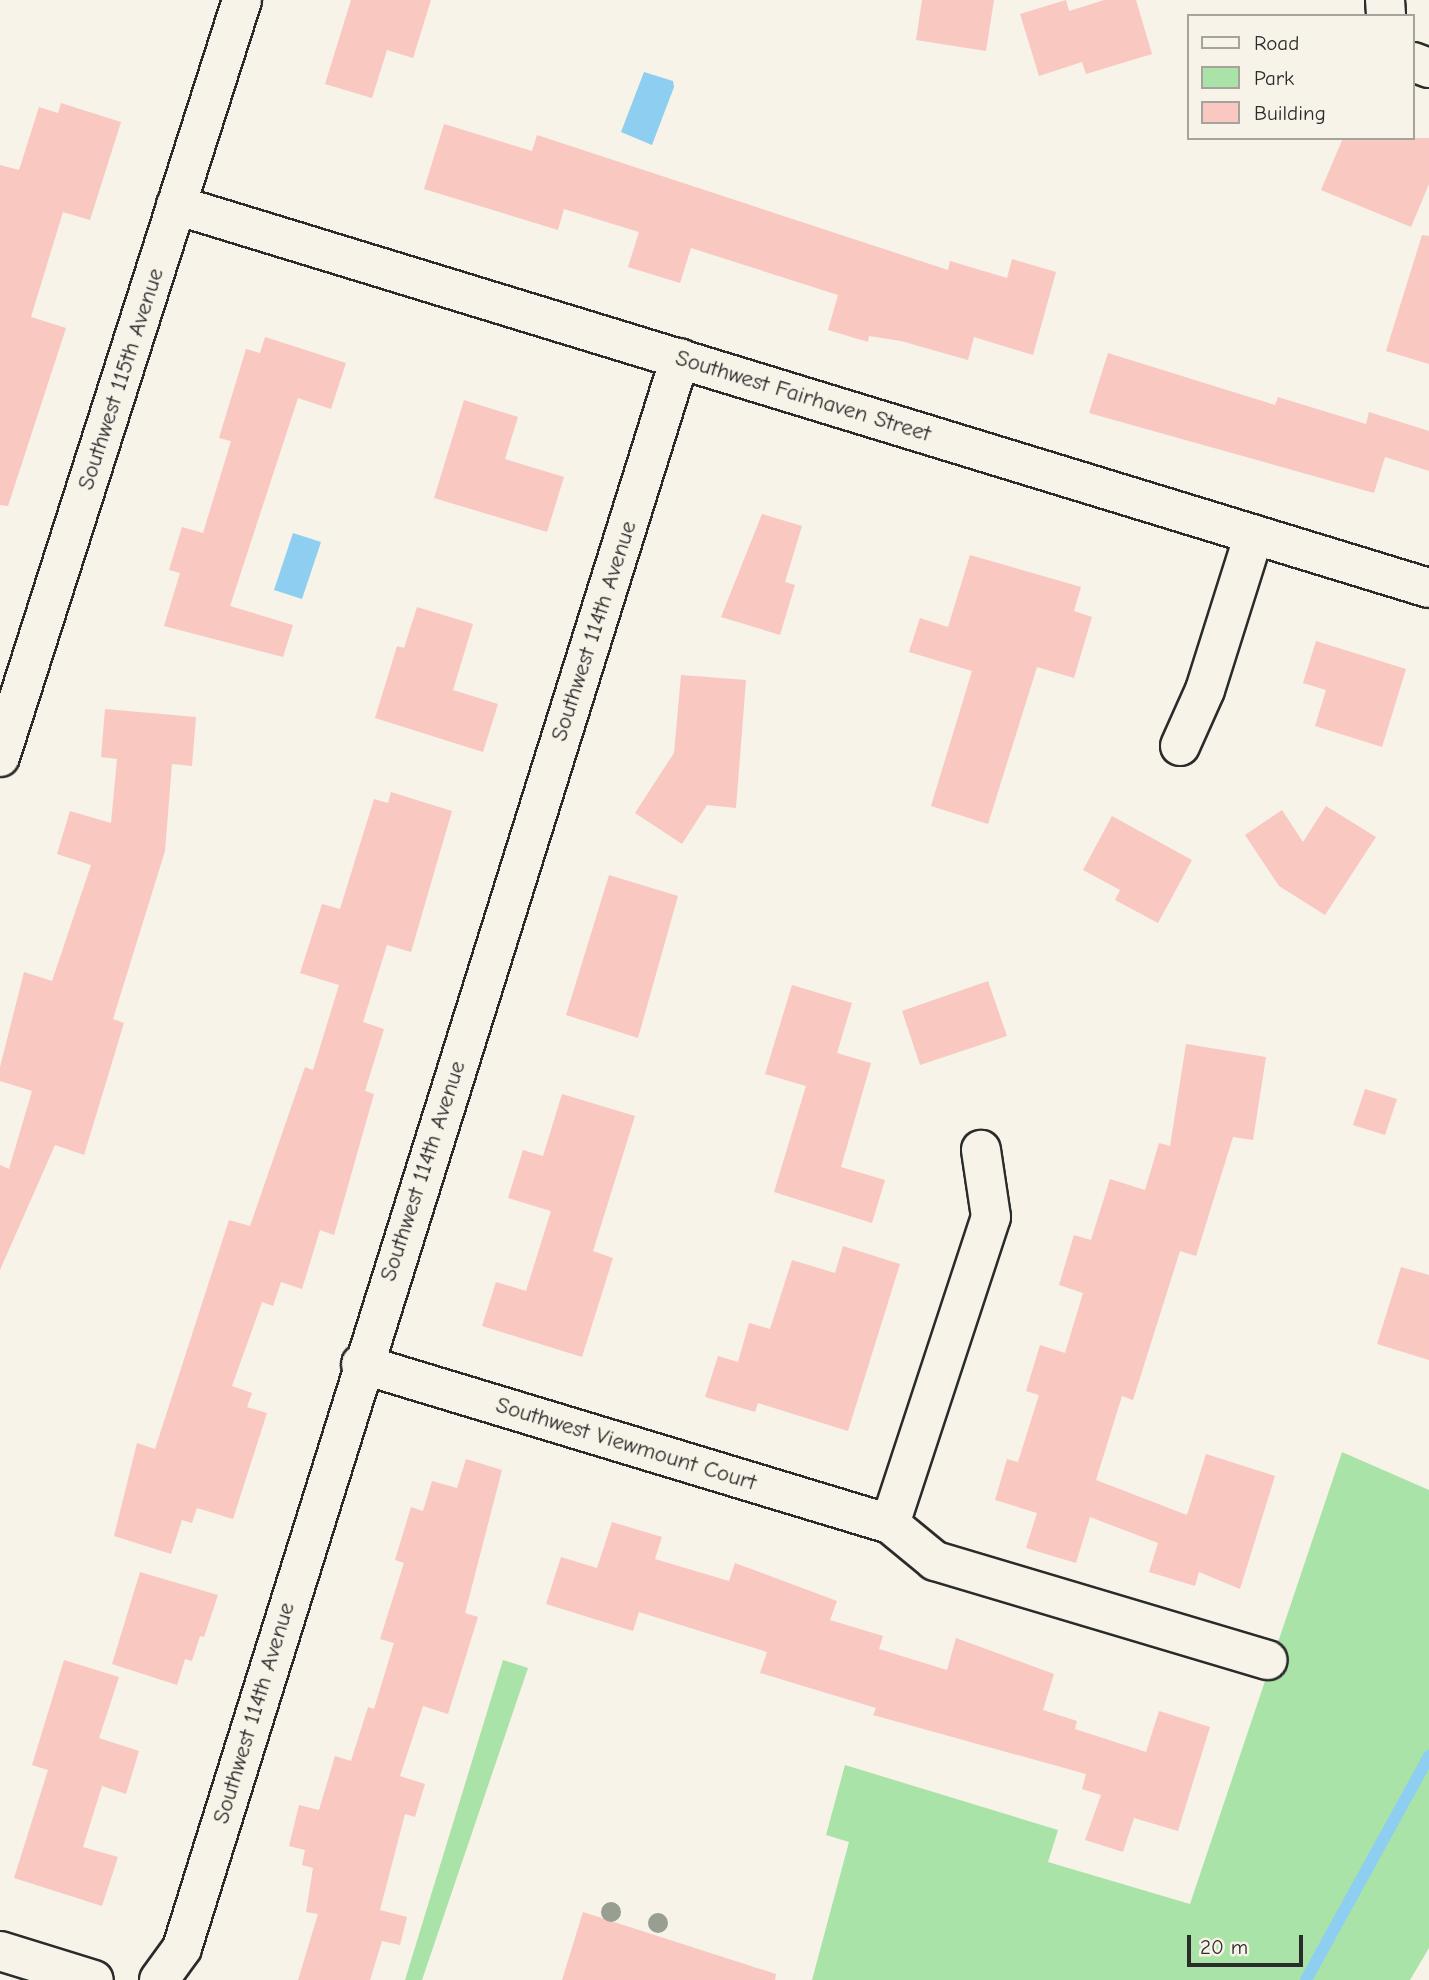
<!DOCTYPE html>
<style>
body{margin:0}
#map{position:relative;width:1429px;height:1980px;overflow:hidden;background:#f7f3e8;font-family:"Comic Neue",sans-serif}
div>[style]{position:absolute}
.green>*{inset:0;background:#aae3a7}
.water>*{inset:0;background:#8ecef0}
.stream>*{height:12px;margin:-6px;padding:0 6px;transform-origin:6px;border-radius:6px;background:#8ecef0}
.building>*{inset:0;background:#f8c8c1}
.roads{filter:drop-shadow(2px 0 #2b2b2b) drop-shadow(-2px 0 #2b2b2b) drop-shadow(0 2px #2b2b2b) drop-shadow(0 -2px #2b2b2b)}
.minor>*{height:38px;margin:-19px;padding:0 19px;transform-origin:19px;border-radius:19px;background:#f7f3e8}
.trees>*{width:20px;height:20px;margin:-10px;border-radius:50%;background:#989e91}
span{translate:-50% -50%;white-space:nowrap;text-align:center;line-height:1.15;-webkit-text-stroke:5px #f7f3e8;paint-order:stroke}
.street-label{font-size:23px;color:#2b2b2b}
.legend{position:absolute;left:1187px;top:14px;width:228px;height:126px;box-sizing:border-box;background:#f7f3e8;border:2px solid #a5a39c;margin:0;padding:9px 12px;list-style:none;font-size:21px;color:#2b2b2b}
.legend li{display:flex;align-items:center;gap:14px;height:35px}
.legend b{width:35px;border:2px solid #a5a39c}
.scale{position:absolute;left:1187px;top:1935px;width:116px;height:32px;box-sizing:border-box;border:4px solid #2b2b2b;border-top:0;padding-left:9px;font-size:21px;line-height:24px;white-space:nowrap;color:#2b2b2b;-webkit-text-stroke:5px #f7f3e8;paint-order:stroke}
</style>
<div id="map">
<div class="green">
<i style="clip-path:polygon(1342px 1452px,1429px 1490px,1429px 1948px,1410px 1980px,812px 1980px,849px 1842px,826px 1835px,845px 1765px,1058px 1830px,1048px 1862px,1190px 1904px)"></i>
<i style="clip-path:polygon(503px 1660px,528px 1668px,422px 1980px,405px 1980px)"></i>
</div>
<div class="water">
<i style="clip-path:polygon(644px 72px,673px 81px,674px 87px,652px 145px,621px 132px)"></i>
<i style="clip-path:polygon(293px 533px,321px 542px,302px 599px,274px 590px)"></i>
</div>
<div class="stream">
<i style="left:1306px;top:1980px;width:256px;rotate:-61.2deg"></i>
</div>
<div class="building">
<i style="clip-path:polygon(351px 0,431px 0,413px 58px,387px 50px,372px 98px,325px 84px)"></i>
<i style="clip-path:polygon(922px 0,994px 0,986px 51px,916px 40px)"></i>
<i style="clip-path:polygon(1066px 0,1069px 11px,1104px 0,1136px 0,1152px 54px,1086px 74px,1082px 62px,1039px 76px,1020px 14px)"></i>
<i style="clip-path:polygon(61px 103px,121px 122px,90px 220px,63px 212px,31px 317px,66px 328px,8px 506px,0 505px,0 165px,19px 170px,39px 107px,58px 113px)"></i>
<i style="clip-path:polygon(444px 124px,532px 151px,537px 135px,948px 270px,950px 261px,1007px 278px,1012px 259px,1056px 272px,1033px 355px,974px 337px,968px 360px,901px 341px,869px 336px,868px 342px,828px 330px,838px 295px,691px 248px,680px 283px,628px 267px,639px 232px,564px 209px,558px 230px,424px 189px)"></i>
<i style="clip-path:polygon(1343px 138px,1429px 138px,1429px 184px,1411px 227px,1321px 190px)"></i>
<i style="clip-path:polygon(1422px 235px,1429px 236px,1429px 364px,1386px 351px)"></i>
<i style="clip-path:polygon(265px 337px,346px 363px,331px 409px,298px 398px,230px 606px,293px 625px,283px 657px,164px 626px,180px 573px,169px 570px,182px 527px,203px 533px,231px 441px,219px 438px,246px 349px,260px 353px)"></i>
<i style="clip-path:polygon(1108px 353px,1275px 405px,1278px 397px,1366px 424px,1369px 412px,1429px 431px,1429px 471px,1385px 457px,1374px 493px,1089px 413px)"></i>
<i style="clip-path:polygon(464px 400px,518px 417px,505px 459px,564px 477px,547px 532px,434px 498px)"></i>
<i style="clip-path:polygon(762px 514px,802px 526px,785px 582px,795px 585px,780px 635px,721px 617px)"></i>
<i style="clip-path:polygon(970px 555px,1081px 587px,1074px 611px,1092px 617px,1074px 678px,1037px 667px,988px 824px,931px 806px,972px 671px,909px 652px,920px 618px,948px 627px)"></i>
<i style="clip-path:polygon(417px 607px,473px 624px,453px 690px,498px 704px,483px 752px,375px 718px,397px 646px,404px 648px)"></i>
<i style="clip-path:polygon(1316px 641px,1406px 669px,1382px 747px,1315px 726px,1326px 690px,1303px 683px)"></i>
<i style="clip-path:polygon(681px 675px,746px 680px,736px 808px,707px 805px,682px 844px,635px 813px,674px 753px)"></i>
<i style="clip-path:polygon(105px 709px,196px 717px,192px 766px,172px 764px,165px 851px,113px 1019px,124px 1023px,84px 1155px,55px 1145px,0 1270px,0 1165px,9px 1169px,32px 1091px,0 1081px,0 1067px,24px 972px,52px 981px,91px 865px,57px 854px,70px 811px,111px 823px,117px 759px,101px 757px)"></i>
<i style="clip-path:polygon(391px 792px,452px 811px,411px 952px,387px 945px,363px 1022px,384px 1029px,365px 1091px,374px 1094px,334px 1235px,320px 1230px,302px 1289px,281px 1282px,273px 1306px,262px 1302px,232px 1386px,252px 1393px,247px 1407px,267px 1413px,233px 1519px,197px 1508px,192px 1523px,182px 1520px,171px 1554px,114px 1536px,137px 1443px,155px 1449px,229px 1220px,250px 1226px,305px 1067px,313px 1070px,339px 985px,300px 973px,322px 904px,340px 909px,374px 799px,388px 803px)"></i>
<i style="clip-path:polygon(1326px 806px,1376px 837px,1325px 915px,1279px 886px,1245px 835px,1282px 810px,1303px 842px)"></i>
<i style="clip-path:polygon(1112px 816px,1192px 860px,1158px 923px,1115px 900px,1120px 890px,1083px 870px)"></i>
<i style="clip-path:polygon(609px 875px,678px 896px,638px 1038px,566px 1015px)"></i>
<i style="clip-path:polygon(988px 981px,1007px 1036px,920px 1065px,902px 1011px)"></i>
<i style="clip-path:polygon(792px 985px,852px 1003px,837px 1053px,871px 1063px,841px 1167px,885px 1180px,872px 1223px,774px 1192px,806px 1086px,765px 1074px)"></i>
<i style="clip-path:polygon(1186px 1044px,1266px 1057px,1253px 1140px,1233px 1137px,1196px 1256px,1180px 1251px,1133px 1400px,1122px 1396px,1096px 1480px,1187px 1515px,1206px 1454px,1275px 1476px,1240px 1589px,1199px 1572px,1195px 1586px,1149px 1572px,1158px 1543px,1090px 1517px,1076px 1563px,1026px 1548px,1037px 1513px,995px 1500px,1007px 1459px,1018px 1462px,1039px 1395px,1026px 1391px,1040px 1345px,1065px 1353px,1083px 1293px,1059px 1285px,1074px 1235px,1091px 1240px,1110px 1179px,1145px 1190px,1159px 1143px,1170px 1146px)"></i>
<i style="clip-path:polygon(1365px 1089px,1397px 1099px,1385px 1135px,1353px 1125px)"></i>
<i style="clip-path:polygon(562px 1094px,635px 1116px,593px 1251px,613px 1258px,582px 1357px,482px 1326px,496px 1282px,526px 1291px,551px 1211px,508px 1198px,523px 1150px,543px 1156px)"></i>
<i style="clip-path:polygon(843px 1246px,900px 1264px,848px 1431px,758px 1403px,755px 1412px,705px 1397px,718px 1356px,738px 1362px,749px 1323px,770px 1329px,792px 1260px,835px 1273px)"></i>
<i style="clip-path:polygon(1401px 1267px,1429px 1275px,1429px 1360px,1377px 1344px)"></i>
<i style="clip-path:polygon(466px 1459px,502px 1470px,465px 1613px,478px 1617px,448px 1714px,423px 1706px,400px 1776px,425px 1784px,415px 1817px,405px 1814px,380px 1910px,407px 1917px,400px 1945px,382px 1941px,370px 1980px,298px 1980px,318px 1914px,306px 1912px,313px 1868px,302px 1865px,305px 1850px,289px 1846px,299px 1805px,319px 1810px,335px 1756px,351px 1761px,368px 1707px,374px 1709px,394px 1643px,380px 1639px,404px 1563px,395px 1560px,411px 1507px,423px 1511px,432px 1481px,457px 1488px)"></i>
<i style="clip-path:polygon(612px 1522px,662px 1537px,655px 1559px,729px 1581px,735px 1563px,837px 1601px,830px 1620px,883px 1636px,879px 1649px,947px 1670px,956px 1638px,1054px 1674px,1043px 1710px,1077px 1721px,1075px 1729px,1146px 1752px,1159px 1711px,1210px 1727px,1178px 1831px,1134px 1818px,1123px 1852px,1085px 1840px,1101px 1795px,1082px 1789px,1086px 1774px,873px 1715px,876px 1708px,760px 1673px,767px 1652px,639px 1612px,633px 1631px,546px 1604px,561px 1557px,597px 1568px)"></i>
<i style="clip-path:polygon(140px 1572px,218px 1595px,204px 1637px,200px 1636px,192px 1661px,185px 1659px,177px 1685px,112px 1664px)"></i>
<i style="clip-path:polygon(64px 1660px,119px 1677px,99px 1738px,139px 1751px,126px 1794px,102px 1786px,83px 1847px,118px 1857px,102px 1906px,14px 1878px,48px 1770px,32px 1765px)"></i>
<i style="clip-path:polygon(583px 1912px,776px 1974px,775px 1980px,562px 1980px)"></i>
</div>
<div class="roads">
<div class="minor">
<i style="left:1385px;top:0;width:16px;rotate:86deg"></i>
<i style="left:1413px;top:62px;width:17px;rotate:21deg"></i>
<i style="left:176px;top:205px;width:1310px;rotate:17deg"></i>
<i style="left:1180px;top:746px;width:61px;rotate:-65.9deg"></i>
<i style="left:1205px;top:690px;width:163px;rotate:-72.5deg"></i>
<i style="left:0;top:757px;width:795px;rotate:-72.27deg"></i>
<i style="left:361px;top:1364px;width:553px;rotate:16.83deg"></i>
<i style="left:890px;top:1524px;width:58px;rotate:39.4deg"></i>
<i style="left:935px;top:1561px;width:347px;rotate:16.6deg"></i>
<i style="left:890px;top:1524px;width:323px;rotate:-71.8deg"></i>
<i style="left:991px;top:1217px;width:68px;rotate:-98.5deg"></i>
<i style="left:0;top:1951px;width:98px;rotate:17.1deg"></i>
<i style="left:159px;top:1980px;width:39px;rotate:-54deg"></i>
<i style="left:182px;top:1948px;width:1666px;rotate:-72.61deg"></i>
</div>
</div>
<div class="trees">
<i style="left:611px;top:1912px"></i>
<i style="left:658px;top:1923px"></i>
</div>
<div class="street-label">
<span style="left:121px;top:379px;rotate:-72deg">Southwest 115th Avenue</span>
<span style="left:803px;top:396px;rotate:17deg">Southwest Fairhaven Street</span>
<span style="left:594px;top:631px;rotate:-72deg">Southwest 114th Avenue</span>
<span style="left:423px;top:1171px;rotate:-72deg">Southwest 114th Avenue</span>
<span style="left:626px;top:1444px;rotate:17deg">Southwest Viewmount Court</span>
<span style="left:254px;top:1713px;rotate:-73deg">Southwest 114th Avenue</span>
</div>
<ul class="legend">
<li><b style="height:9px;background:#f7f3e8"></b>Road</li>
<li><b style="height:19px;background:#aae3a7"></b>Park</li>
<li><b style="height:19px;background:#f8c8c1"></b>Building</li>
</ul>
<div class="scale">20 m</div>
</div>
